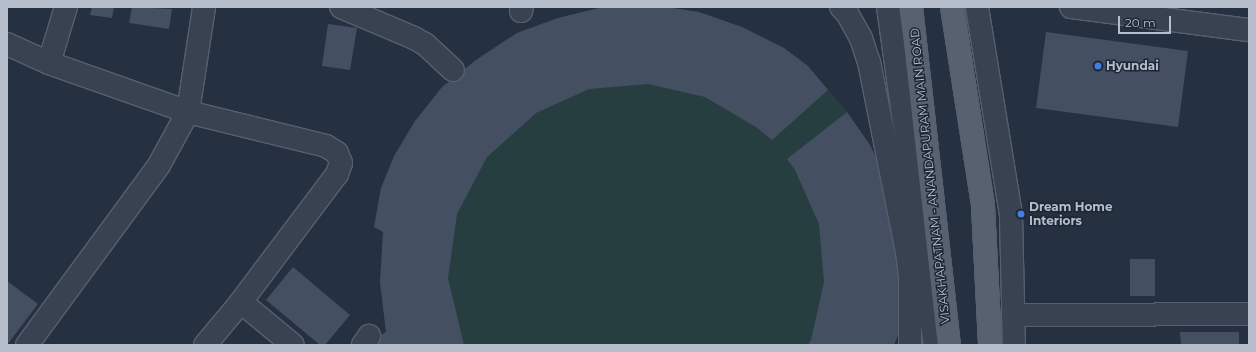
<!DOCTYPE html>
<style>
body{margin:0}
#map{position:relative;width:1256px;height:352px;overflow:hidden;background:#253040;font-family:Montserrat,sans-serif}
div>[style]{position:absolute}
.green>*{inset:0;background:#273e41}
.building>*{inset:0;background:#445062}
.roads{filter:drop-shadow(1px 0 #57606e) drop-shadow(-1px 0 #57606e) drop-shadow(0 1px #57606e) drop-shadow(0 -1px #57606e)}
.minor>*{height:22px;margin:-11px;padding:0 11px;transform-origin:11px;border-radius:11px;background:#394250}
.major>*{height:22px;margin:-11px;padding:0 11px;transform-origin:11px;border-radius:11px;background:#576170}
.dots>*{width:11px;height:11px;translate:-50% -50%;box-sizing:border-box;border:2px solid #1e2735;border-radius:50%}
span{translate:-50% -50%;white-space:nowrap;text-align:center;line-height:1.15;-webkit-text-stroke:3px #1e2735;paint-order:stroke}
.poi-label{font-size:12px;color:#b6becb;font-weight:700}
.left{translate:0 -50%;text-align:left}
.street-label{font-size:12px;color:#b6becb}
.frame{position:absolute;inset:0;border:8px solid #b6becb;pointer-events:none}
.scale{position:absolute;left:1118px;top:16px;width:53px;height:18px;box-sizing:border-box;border:2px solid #b6becb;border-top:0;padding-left:5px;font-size:12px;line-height:14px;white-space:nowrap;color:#b6becb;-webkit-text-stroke:3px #1e2735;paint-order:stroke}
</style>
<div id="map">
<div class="green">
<i style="clip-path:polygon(603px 7px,666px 7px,699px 12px,742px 27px,784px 48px,808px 66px,847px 112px,870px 145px,899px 332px,894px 345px,379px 345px,377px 337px,386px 332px,380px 282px,383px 232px,374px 227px,381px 188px,476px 60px,517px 33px,558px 18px)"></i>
</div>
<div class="building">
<i style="clip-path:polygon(92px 7px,114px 7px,112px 18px,90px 15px)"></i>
<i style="clip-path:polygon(132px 7px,172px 9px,169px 29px,129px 23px)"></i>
<i style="clip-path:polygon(603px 7px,666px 7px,699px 12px,742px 27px,784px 48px,808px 66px,828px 90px,772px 140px,756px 127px,705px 97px,648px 84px,589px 89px,536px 113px,487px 157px,457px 214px,448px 278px,464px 345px,379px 345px,377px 337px,386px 332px,380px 282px,383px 232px,374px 227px,381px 188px,394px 156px,415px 121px,442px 87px,476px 60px,517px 33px,558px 18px)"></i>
<i style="clip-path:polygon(328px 24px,357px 28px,350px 70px,322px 66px)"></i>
<i style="clip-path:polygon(1046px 32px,1188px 51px,1178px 127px,1036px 108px)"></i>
<i style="clip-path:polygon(847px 112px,870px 145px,893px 193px,905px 285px,899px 332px,894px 345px,808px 345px,811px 340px,824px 282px,819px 224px,795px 170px,787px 159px)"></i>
<i style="clip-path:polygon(1130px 259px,1155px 259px,1155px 296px,1130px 296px)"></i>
<i style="clip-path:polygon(293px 267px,350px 315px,325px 345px,320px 345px,266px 300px)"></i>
<i style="clip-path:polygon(7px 281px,38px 304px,7px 345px)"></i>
<i style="clip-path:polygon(1180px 332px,1239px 332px,1239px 345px,1181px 345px)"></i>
</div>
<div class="roads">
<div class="minor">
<i style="left:341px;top:7px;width:79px;rotate:23deg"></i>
<i style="left:414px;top:38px;width:13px;rotate:29deg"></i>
<i style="left:425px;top:44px;width:38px;rotate:43deg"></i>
<i style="left:841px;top:7px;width:8px;rotate:45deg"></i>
<i style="left:847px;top:13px;width:29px;rotate:61deg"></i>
<i style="left:861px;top:38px;width:25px;rotate:72deg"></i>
<i style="left:869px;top:62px;width:194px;rotate:78.7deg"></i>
<i style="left:907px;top:252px;width:25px;rotate:83deg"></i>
<i style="left:910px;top:277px;width:68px;rotate:90deg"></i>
<i style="left:888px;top:7px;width:341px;rotate:82.1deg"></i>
<i style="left:977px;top:7px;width:211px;rotate:80.7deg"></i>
<i style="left:1011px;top:215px;width:130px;rotate:88.7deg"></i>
<i style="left:1071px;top:7px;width:179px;rotate:7.4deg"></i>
<i style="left:521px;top:11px;width:4px;rotate:-76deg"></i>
<i style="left:7px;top:44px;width:46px;rotate:24.3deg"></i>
<i style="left:49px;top:63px;width:147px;rotate:19.4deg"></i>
<i style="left:188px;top:112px;width:142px;rotate:13.8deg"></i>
<i style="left:326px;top:146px;width:13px;rotate:32deg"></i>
<i style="left:337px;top:153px;width:11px;rotate:68deg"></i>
<i style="left:341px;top:163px;width:12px;rotate:110deg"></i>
<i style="left:337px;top:174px;width:160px;rotate:126.9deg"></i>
<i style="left:241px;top:302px;width:56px;rotate:129.9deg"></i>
<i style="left:49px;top:63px;width:59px;rotate:-73.1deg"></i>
<i style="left:241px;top:302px;width:67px;rotate:39.6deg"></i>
<i style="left:1013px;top:315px;width:236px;rotate:-0.2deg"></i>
<i style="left:27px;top:345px;width:223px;rotate:-53.7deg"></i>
<i style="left:159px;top:165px;width:60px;rotate:-61.3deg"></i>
<i style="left:188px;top:112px;width:106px;rotate:-81.3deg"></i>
<i style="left:363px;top:345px;width:11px;rotate:-56deg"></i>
</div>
<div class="major">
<i style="left:911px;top:7px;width:340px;rotate:83.6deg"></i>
<i style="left:952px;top:7px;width:201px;rotate:81.1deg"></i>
<i style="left:983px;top:206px;width:139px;rotate:87.1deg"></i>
</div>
</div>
<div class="dots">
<i style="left:1098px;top:66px;background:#3f7fe0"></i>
<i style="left:1021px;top:214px;background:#3f7fe0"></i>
</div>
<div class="poi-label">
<span class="left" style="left:1106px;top:66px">Hyundai</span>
<span class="left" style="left:1029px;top:214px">Dream Home<br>Interiors</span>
</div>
<div class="street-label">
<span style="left:930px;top:176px;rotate:-96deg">VISAKHAPATNAM - ANANDAPURAM MAIN ROAD</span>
</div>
<div class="frame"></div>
<div class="scale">20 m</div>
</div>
